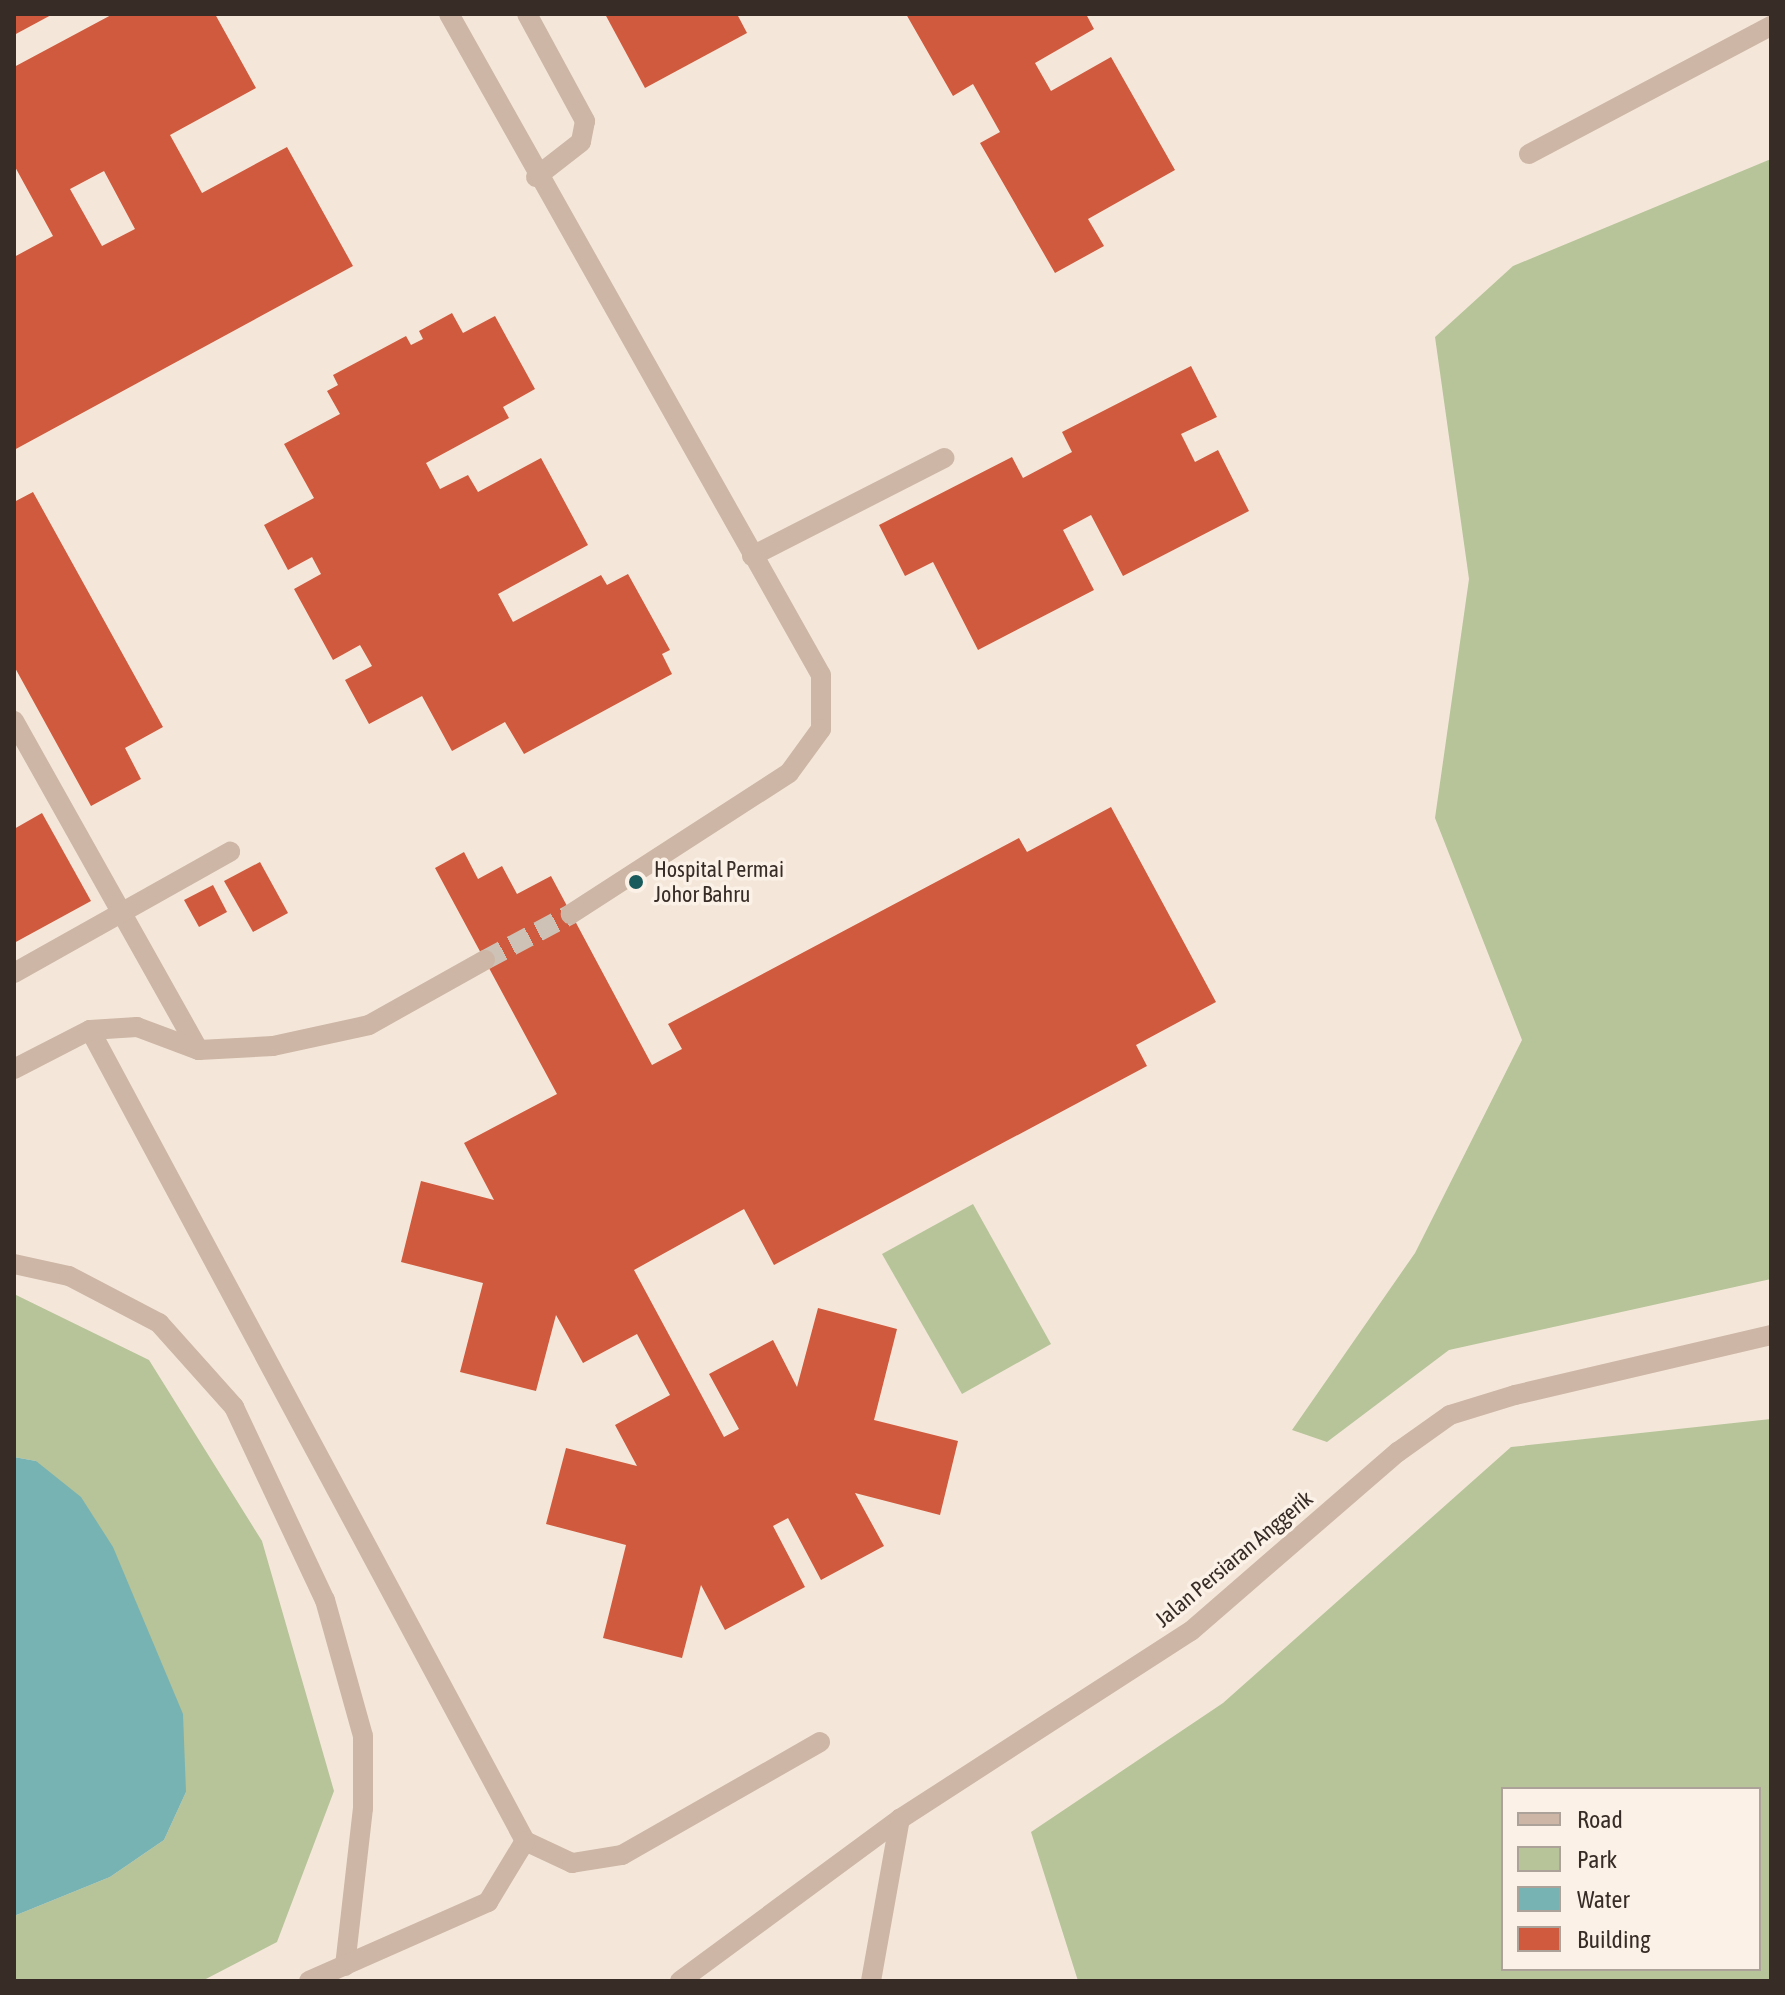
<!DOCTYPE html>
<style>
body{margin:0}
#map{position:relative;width:1785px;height:1995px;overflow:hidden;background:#f4e7da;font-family:"Asap Condensed",sans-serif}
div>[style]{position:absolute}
.green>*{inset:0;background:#b7c499}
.water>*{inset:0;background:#77b3b3}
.building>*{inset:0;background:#cf5a3d}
.minor-tunnel>*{height:20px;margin-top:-10px;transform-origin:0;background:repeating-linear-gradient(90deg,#cec2b6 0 20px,transparent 0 30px)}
.service>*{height:20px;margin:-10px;padding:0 10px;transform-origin:10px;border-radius:10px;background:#cdb6a5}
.minor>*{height:20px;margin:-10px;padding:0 10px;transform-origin:10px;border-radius:10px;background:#cdb6a5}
.dots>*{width:22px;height:22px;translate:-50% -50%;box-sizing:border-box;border:4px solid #fbf1e7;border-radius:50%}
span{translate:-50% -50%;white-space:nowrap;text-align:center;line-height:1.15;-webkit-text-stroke:7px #fbf1e7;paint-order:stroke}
.poi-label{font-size:22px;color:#382c27}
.left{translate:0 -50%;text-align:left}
.street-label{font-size:22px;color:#382c27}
.frame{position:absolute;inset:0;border:16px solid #382c27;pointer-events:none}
.legend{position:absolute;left:1501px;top:1787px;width:260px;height:184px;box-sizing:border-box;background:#fbf1e7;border:2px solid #ada29a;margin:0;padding:10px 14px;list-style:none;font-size:24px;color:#382c27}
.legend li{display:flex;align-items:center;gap:16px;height:40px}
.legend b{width:40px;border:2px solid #ada29a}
</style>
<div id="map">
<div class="green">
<i style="clip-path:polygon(1771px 159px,1771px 1279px,1449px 1350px,1327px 1442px,1292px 1430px,1415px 1253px,1522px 1040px,1435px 818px,1469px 579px,1435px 337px,1513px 266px)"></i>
<i style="clip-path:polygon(973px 1204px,1051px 1344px,962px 1394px,882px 1254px)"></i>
<i style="clip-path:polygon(14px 1294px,149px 1360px,262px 1541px,334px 1791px,277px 1942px,202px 1981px,14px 1981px,14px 1916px,110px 1877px,164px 1840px,186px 1792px,36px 1461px,14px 1457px)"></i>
<i style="clip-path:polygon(evenodd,1771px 1419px,1771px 1981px,1078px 1981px,1031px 1832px,1223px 1703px,1511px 1447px,1771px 1419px,1503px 1789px,1759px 1789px,1759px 1969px,1503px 1969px,1503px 1789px)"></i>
</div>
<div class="water">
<i style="clip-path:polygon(14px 1457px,36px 1461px,81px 1497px,113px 1547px,183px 1714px,186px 1792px,164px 1840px,110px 1877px,14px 1916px)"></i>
</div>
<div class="building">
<i style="clip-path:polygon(14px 14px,53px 14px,14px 35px)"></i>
<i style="clip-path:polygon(evenodd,113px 14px,215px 14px,256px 88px,170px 135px,202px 193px,287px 147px,353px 266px,14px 450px,14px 257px,53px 236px,14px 165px,14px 67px,113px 14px,104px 171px,135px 229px,102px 246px,70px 189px,104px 171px)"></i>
<i style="clip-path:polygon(605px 14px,737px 14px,747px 33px,645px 88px)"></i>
<i style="clip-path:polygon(906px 14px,1086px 14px,1094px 29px,1035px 63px,1051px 91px,1111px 57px,1175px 170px,1088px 219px,1104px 246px,1055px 273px,980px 143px,1000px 132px,973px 84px,953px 96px)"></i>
<i style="clip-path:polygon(452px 313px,463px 333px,495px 316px,535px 389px,503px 407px,509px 418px,426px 463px,440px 489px,468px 475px,478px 492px,541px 458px,588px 545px,498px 594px,513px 622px,601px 575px,607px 585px,628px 574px,670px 650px,662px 654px,672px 674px,524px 754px,505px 722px,452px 751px,422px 696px,369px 724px,345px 680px,372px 666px,360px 645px,333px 660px,294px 589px,321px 574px,312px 557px,288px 570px,264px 525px,314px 498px,284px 444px,340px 414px,327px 391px,338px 385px,333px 375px,406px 336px,411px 345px,423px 339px,419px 331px)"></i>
<i style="clip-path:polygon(1191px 366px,1217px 417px,1181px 434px,1195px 462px,1218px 450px,1249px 511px,1123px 576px,1091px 515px,1063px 530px,1094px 590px,978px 650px,933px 562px,905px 576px,879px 525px,1012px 457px,1023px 478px,1040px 469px,1072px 452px,1062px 432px)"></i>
<i style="clip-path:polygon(33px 492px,163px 727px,125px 748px,141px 779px,91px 806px,14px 666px,14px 502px)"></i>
<i style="clip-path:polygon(1111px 807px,1216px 1002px,1136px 1045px,1147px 1066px,774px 1265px,744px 1209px,634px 1270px,724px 1437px,739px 1429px,709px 1374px,773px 1340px,797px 1387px,818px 1308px,897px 1329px,874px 1420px,958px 1441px,940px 1515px,855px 1493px,884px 1546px,821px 1580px,788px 1518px,773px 1526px,805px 1587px,725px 1630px,701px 1585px,682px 1658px,603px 1638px,626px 1545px,546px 1524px,566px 1448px,637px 1466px,615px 1425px,670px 1395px,637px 1334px,583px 1363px,556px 1315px,536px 1391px,460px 1372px,483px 1283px,401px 1262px,421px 1181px,494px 1200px,464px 1143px,557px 1094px,435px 868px,464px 852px,478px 879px,502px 866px,517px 894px,551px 876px,652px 1065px,682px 1049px,668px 1024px,1019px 838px,1027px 852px)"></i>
<i style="clip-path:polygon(42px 813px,91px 901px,14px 943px,14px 829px)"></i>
<i style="clip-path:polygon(260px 862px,288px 913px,253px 932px,224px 881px)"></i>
<i style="clip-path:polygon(213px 885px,227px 912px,199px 927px,184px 900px)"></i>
</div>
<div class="minor-tunnel">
<i style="left:485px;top:960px;width:98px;rotate:-28.1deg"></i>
</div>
<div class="service">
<i style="left:527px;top:14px;width:122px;rotate:61.5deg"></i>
<i style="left:585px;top:121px;width:21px;rotate:101deg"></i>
<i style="left:581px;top:142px;width:57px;rotate:142.1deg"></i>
<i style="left:752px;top:556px;width:216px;rotate:-27deg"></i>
<i style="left:14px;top:721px;width:377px;rotate:60.7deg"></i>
<i style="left:14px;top:973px;width:248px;rotate:-29.3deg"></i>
<i style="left:90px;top:1030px;width:920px;rotate:61.79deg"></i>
<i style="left:525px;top:1841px;width:52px;rotate:25.1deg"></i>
<i style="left:572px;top:1863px;width:51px;rotate:-9.1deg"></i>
<i style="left:622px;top:1855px;width:228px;rotate:-29.7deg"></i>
<i style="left:14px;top:1264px;width:56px;rotate:12.3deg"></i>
<i style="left:69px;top:1276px;width:102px;rotate:27.6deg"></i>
<i style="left:159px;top:1323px;width:113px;rotate:48.2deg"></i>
<i style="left:234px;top:1407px;width:213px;rotate:64.8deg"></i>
<i style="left:325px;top:1600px;width:141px;rotate:74.4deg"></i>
<i style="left:363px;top:1736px;width:72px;rotate:90deg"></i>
<i style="left:363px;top:1808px;width:159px;rotate:96.5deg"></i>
<i style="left:309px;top:1981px;width:196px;rotate:-23.8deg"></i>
<i style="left:488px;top:1902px;width:71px;rotate:-58.8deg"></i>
</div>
<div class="minor">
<i style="left:449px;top:14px;width:758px;rotate:60.63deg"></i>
<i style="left:821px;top:675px;width:54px;rotate:90deg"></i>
<i style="left:821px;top:729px;width:54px;rotate:126deg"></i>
<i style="left:789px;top:773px;width:260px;rotate:147.1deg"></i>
<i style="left:1529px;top:154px;width:274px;rotate:-27.9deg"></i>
<i style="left:14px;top:1069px;width:85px;rotate:-27.2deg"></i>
<i style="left:90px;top:1030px;width:47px;rotate:-3.7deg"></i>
<i style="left:137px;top:1027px;width:66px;rotate:20.4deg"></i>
<i style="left:199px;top:1050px;width:74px;rotate:-3.1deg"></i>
<i style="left:273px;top:1046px;width:98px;rotate:-12.3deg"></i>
<i style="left:369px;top:1025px;width:133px;rotate:-29.3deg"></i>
<i style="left:680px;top:1981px;width:273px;rotate:-36.4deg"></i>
<i style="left:871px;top:1981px;width:165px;rotate:-79.9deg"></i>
<i style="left:900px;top:1819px;width:346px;rotate:-32.9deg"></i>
<i style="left:1191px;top:1631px;width:274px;rotate:-40.9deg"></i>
<i style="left:1398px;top:1452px;width:64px;rotate:-35.4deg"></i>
<i style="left:1450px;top:1415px;width:68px;rotate:-17.1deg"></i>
<i style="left:1515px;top:1395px;width:263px;rotate:-13.2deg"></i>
</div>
<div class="dots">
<i style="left:636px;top:882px;background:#195b5d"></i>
</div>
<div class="poi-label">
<span class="left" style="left:654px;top:882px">Hospital Permai<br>Johor Bahru</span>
</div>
<div class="street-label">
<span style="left:1234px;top:1559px;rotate:-40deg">Jalan Persiaran Anggerik</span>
</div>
<div class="frame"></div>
<ul class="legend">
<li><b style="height:10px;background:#cdb6a5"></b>Road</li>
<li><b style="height:22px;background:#b7c499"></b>Park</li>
<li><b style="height:22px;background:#77b3b3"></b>Water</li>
<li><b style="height:22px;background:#cf5a3d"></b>Building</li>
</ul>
</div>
